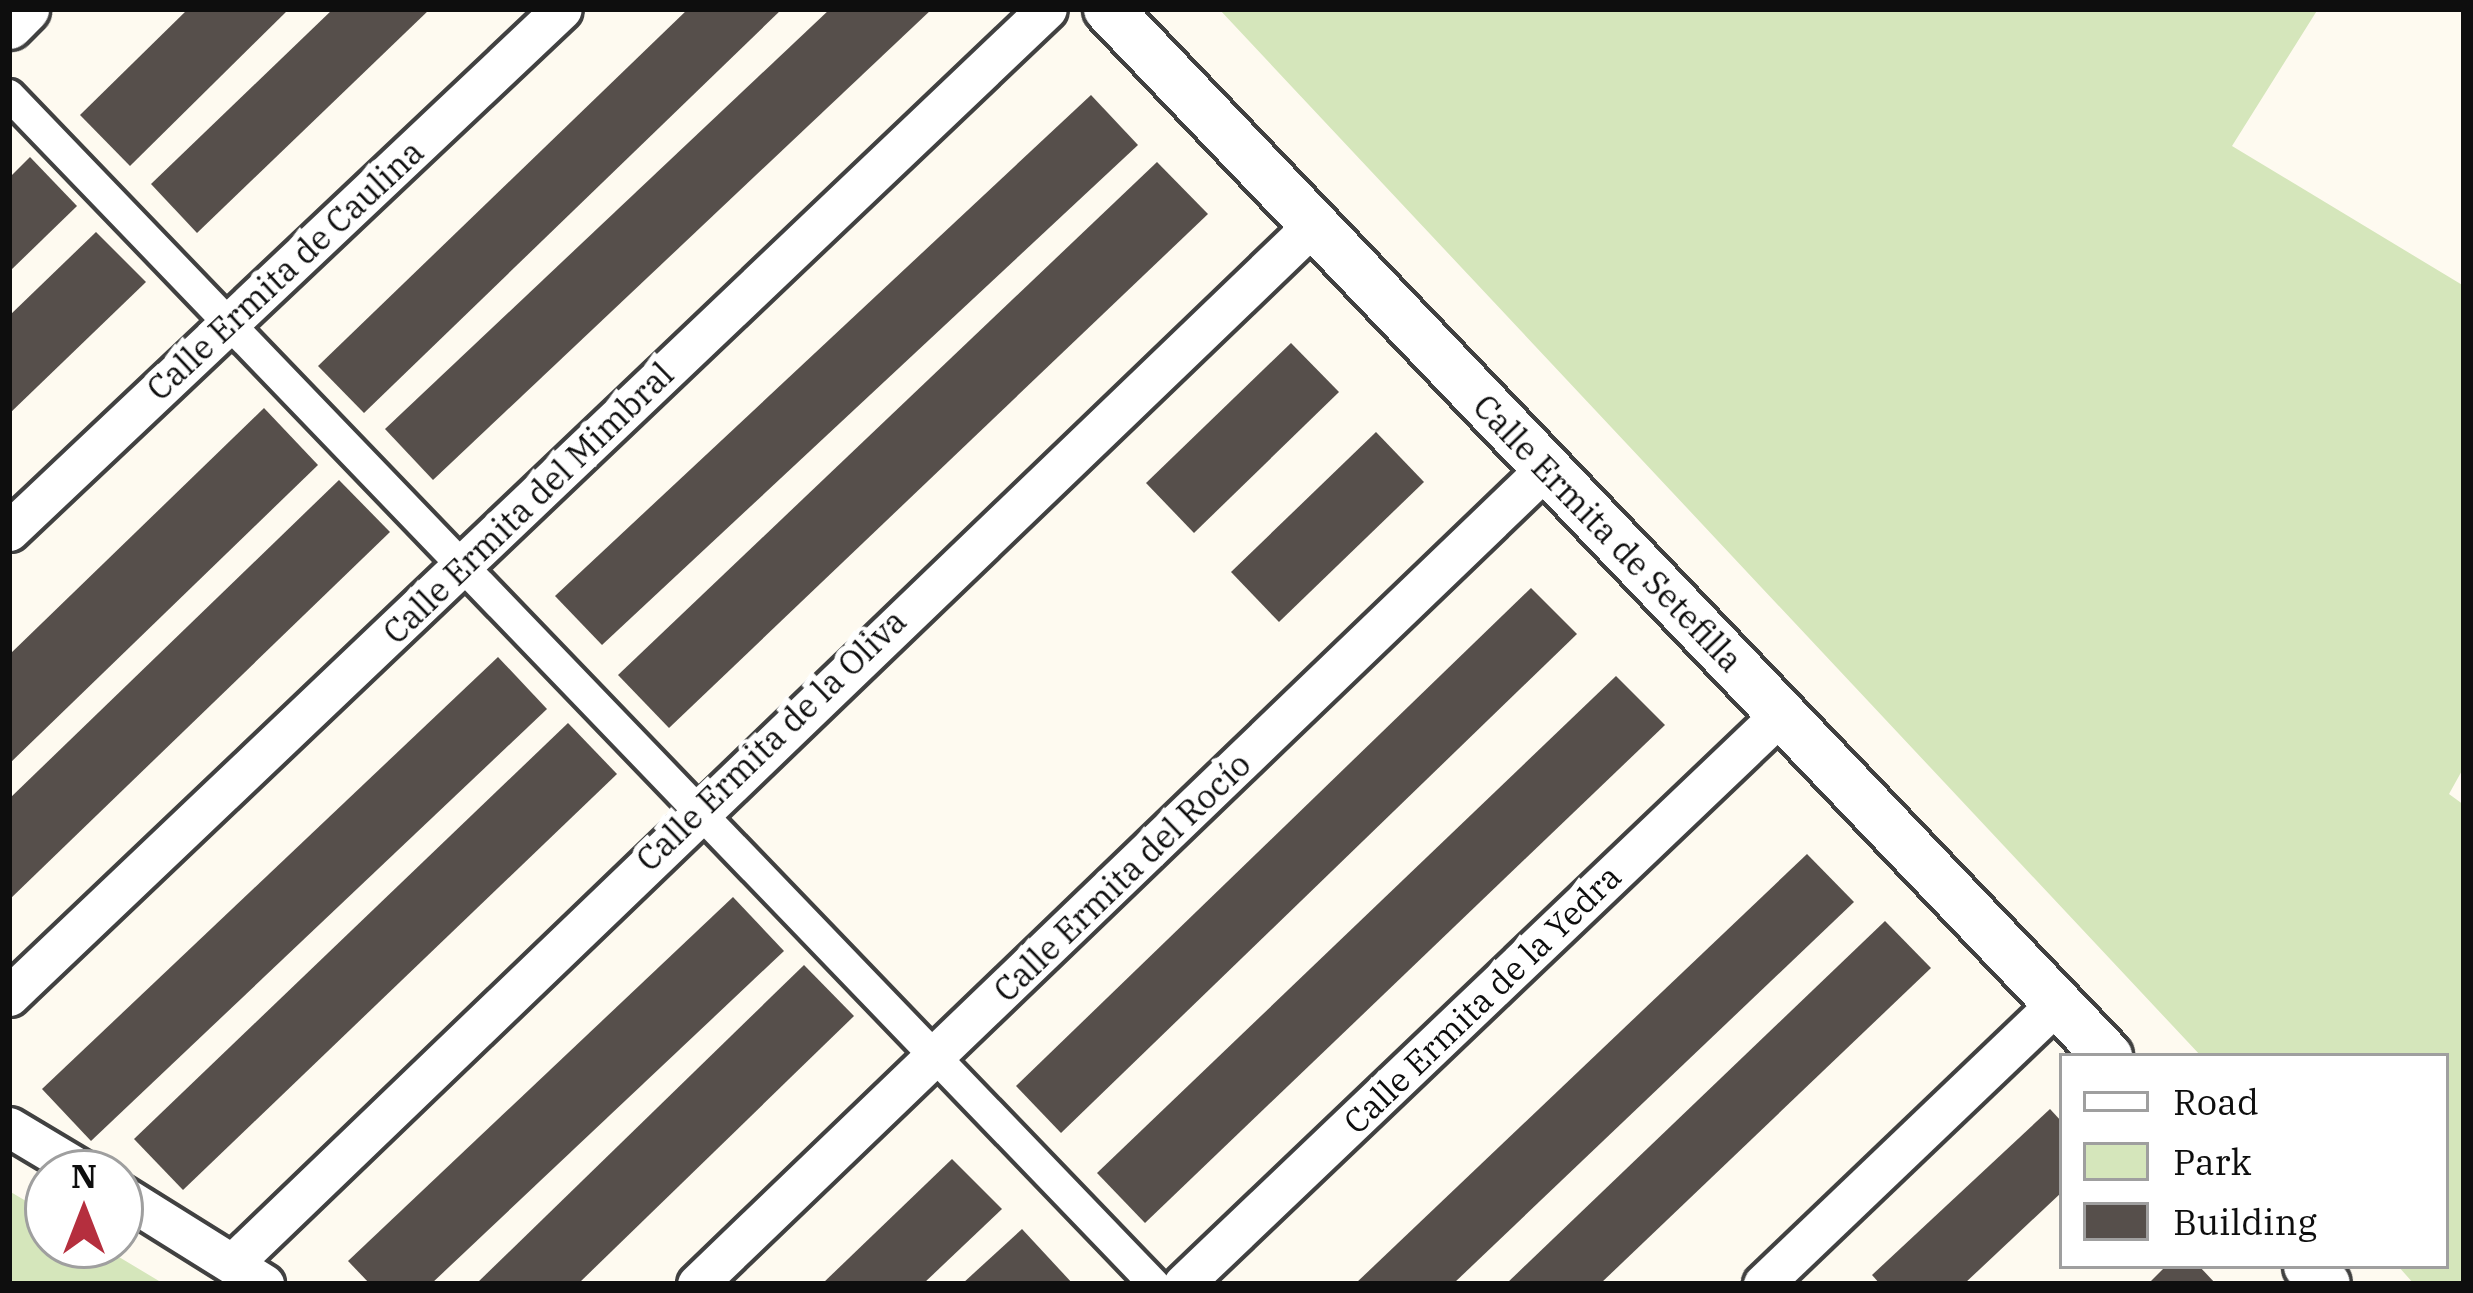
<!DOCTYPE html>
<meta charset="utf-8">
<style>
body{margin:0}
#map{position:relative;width:2473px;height:1293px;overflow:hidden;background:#fefaf0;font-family:"IBM Plex Serif",serif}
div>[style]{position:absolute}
.green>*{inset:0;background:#d5e6bb}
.building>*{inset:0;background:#564f4b}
.roads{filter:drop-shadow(3px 0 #414141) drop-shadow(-3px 0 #414141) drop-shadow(0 3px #414141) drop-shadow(0 -3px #414141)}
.pedestrian>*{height:30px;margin:-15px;padding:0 15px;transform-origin:15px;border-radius:15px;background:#fff}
.minor>*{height:39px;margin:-19.5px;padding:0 19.5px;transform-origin:19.5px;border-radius:19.5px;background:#fff}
.tertiary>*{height:48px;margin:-24px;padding:0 24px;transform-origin:24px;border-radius:24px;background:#fff}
span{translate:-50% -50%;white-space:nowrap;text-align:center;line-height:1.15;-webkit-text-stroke:12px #fff;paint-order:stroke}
.street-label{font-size:33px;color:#0e0e0e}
.frame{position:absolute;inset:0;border:12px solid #0e0e0e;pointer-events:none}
.legend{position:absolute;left:2059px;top:1053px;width:390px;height:216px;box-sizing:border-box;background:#fff;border:3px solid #9f9f9f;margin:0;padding:15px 21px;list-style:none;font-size:36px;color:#0e0e0e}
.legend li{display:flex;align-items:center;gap:24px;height:60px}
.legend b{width:60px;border:3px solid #9f9f9f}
.north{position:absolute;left:24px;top:1149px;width:120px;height:120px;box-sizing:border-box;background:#fff;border:3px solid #9f9f9f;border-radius:50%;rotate:0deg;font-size:33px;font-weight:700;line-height:48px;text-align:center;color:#0e0e0e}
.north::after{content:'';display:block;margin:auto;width:42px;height:54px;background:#b52f3e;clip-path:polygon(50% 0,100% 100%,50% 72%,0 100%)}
</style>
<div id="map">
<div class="green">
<i style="clip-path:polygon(1219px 9px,2318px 9px,2232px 146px,2464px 286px,2464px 767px,2449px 794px,2464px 805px,2464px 1284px,2414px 1284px,2398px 1266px,2446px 1266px,2446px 1056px,2201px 1056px)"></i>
<i style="clip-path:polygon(9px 1191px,48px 1214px,48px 1245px,99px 1245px,164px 1284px,9px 1284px)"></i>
</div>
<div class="building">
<i style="clip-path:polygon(188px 9px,289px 9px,130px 166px,80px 115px)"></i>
<i style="clip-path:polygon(333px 9px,430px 9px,197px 233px,151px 184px)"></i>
<i style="clip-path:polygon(688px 9px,782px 9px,364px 413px,318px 366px)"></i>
<i style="clip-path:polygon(830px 9px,932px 9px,433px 480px,385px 429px)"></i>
<i style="clip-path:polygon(1091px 95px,1138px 145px,602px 645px,555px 596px)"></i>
<i style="clip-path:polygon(30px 157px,77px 206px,9px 272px,9px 178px)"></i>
<i style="clip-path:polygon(1157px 162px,1208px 214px,669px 728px,618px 675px)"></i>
<i style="clip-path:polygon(96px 232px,146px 282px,9px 414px,9px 316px)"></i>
<i style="clip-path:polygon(1291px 343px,1339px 392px,1194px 533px,1146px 483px)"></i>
<i style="clip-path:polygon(264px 408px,318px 465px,9px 764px,9px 655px)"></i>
<i style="clip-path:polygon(1376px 432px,1424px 482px,1279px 622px,1231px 572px)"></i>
<i style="clip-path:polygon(339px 480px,390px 532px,9px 900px,9px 799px)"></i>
<i style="clip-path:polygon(1531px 588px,1577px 634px,1061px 1133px,1016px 1086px)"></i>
<i style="clip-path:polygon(498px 657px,547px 709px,91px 1141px,42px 1089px)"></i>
<i style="clip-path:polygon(1616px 676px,1665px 725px,1145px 1223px,1097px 1173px)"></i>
<i style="clip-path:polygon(568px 723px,617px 774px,183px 1190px,134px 1139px)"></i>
<i style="clip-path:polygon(1807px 854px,1854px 902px,1453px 1284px,1355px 1284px)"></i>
<i style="clip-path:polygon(733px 897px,784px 951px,431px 1284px,370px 1284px,348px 1261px)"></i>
<i style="clip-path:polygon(1885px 921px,1931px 968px,1600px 1284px,1506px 1284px)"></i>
<i style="clip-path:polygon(804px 965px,854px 1016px,578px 1284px,476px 1284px)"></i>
<i style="clip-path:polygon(2050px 1109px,2062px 1122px,2062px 1192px,1964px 1284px,1880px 1284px,1872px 1275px)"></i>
<i style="clip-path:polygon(952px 1159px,1002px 1209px,923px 1284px,822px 1284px)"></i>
<i style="clip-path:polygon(1022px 1229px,1073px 1284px,962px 1284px)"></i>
<i style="clip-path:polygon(2166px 1266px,2199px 1266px,2216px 1284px,2148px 1284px)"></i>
</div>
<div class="roads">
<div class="pedestrian">
<i style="left:9px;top:95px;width:1651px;rotate:46.08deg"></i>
</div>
<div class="minor">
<i style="left:9px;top:531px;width:760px;rotate:-43.35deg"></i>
<i style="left:9px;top:996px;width:1432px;rotate:-43.56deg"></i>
<i style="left:9px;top:1127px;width:90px;rotate:30.9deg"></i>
<i style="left:120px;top:1194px;width:170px;rotate:32deg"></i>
<i style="left:234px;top:1262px;width:1498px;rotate:-43.86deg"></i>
<i style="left:697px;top:1284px;width:1178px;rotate:-43.86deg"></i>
<i style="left:1183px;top:1284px;width:826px;rotate:-43.63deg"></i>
<i style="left:1763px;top:1284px;width:407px;rotate:-43.7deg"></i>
</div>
<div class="tertiary">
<i style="left:1108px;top:9px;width:1448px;rotate:46.32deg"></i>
<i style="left:9px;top:25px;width:23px;rotate:-45deg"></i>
<i style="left:2308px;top:1266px;width:25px;rotate:45deg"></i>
</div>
</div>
<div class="street-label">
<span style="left:285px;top:270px;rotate:-43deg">Calle Ermita de Caulina</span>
<span style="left:528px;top:503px;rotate:-44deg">Calle Ermita del Mimbral</span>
<span style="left:1608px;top:533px;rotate:46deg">Calle Ermita de Setefilla</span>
<span style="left:771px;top:740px;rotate:-44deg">Calle Ermita de la Oliva</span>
<span style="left:1122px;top:877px;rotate:-44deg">Calle Ermita del Rocío</span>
<span style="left:1482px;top:999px;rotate:-44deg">Calle Ermita de la Yedra</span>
</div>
<div class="frame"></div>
<ul class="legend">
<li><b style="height:15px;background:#fff"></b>Road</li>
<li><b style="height:33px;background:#d5e6bb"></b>Park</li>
<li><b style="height:33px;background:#564f4b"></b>Building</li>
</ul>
<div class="north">N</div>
</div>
